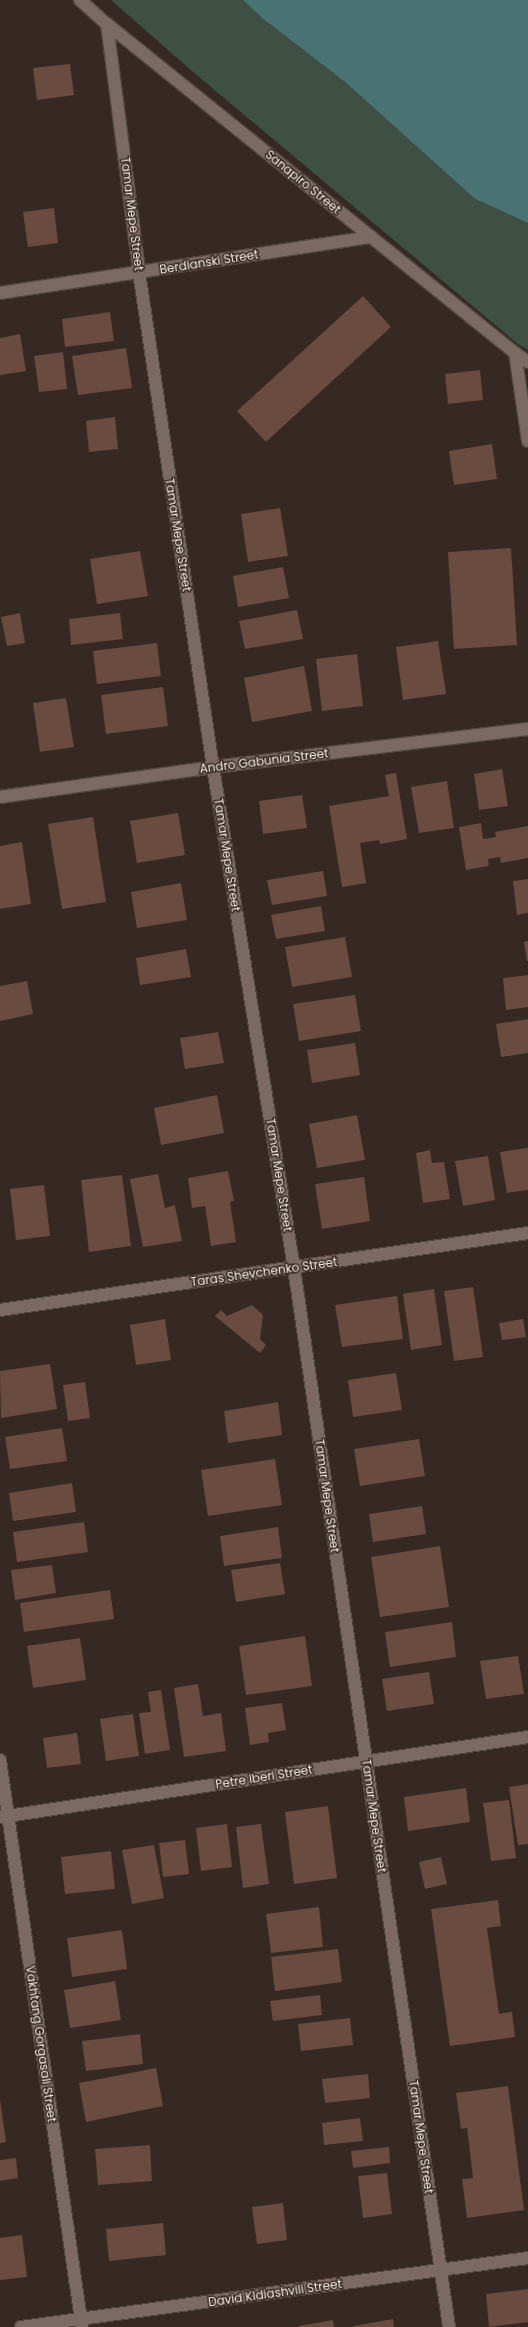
<!DOCTYPE html>
<style>
body{margin:0}
#map{position:relative;width:528px;height:2327px;overflow:hidden;background:#362822;font-family:Poppins,sans-serif}
div>[style]{position:absolute}
.green>*{inset:0;background:#3e5043}
.water>*{inset:0;background:#497373}
.building>*{inset:0;background:#6a4b3f}
.roads{filter:drop-shadow(1px 0 #524642) drop-shadow(-1px 0 #524642) drop-shadow(0 1px #524642) drop-shadow(0 -1px #524642)}
.street>*{height:12px;margin:-6px;padding:0 6px;transform-origin:6px;border-radius:6px;background:#7b6a63}
.secondary>*{height:12px;margin:-6px;padding:0 6px;transform-origin:6px;border-radius:6px;background:#7b6a63}
span{translate:-50% -50%;white-space:nowrap;text-align:center;line-height:1.15;-webkit-text-stroke:3px #362822;paint-order:stroke}
.street-label{font-size:12px;color:#f8efeb}
</style>
<div id="map">
<div class="green">
<i style="clip-path:polygon(111px 0,243px 0,262px 18px,345px 82px,475px 199px,528px 223px,528px 350px,518px 344px,193px 72px)"></i>
</div>
<div class="water">
<i style="clip-path:polygon(243px 0,528px 0,528px 223px,475px 199px,345px 82px,262px 18px)"></i>
</div>
<div class="building">
<i style="clip-path:polygon(70px 64px,74px 95px,37px 100px,33px 68px)"></i>
<i style="clip-path:polygon(54px 208px,58px 243px,28px 247px,23px 212px)"></i>
<i style="clip-path:polygon(363px 296px,391px 327px,266px 442px,237px 411px)"></i>
<i style="clip-path:polygon(110px 312px,114px 341px,65px 347px,62px 319px)"></i>
<i style="clip-path:polygon(20px 334px,26px 371px,0 375px,0 338px)"></i>
<i style="clip-path:polygon(126px 348px,132px 388px,78px 395px,72px 356px)"></i>
<i style="clip-path:polygon(63px 352px,67px 389px,39px 392px,34px 356px)"></i>
<i style="clip-path:polygon(480px 370px,483px 400px,448px 404px,445px 374px)"></i>
<i style="clip-path:polygon(115px 417px,118px 449px,89px 452px,86px 421px)"></i>
<i style="clip-path:polygon(492px 444px,497px 479px,454px 485px,449px 451px)"></i>
<i style="clip-path:polygon(280px 508px,288px 556px,248px 562px,241px 514px)"></i>
<i style="clip-path:polygon(511px 548px,517px 645px,454px 649px,448px 552px)"></i>
<i style="clip-path:polygon(140px 551px,148px 596px,97px 604px,90px 559px)"></i>
<i style="clip-path:polygon(283px 567px,289px 598px,238px 607px,233px 576px)"></i>
<i style="clip-path:polygon(297px 610px,303px 639px,245px 649px,239px 621px)"></i>
<i style="clip-path:polygon(20px 613px,25px 643px,7px 646px,1px 617px)"></i>
<i style="clip-path:polygon(120px 613px,123px 639px,71px 645px,69px 619px)"></i>
<i style="clip-path:polygon(438px 641px,446px 694px,403px 700px,396px 647px)"></i>
<i style="clip-path:polygon(157px 643px,161px 676px,97px 684px,93px 651px)"></i>
<i style="clip-path:polygon(357px 654px,363px 706px,322px 711px,316px 659px)"></i>
<i style="clip-path:polygon(304px 666px,312px 711px,252px 722px,244px 678px)"></i>
<i style="clip-path:polygon(163px 687px,168px 726px,106px 734px,101px 695px)"></i>
<i style="clip-path:polygon(66px 698px,74px 747px,40px 752px,33px 703px)"></i>
<i style="clip-path:polygon(502px 769px,508px 806px,479px 810px,474px 774px)"></i>
<i style="clip-path:polygon(396px 773px,407px 839px,380px 844px,379px 840px,360px 843px,366px 883px,342px 887px,329px 806px,389px 796px,385px 775px)"></i>
<i style="clip-path:polygon(447px 781px,454px 828px,419px 833px,411px 787px)"></i>
<i style="clip-path:polygon(302px 795px,307px 828px,263px 834px,259px 801px)"></i>
<i style="clip-path:polygon(178px 813px,185px 855px,137px 863px,130px 821px)"></i>
<i style="clip-path:polygon(93px 817px,106px 902px,62px 909px,48px 824px)"></i>
<i style="clip-path:polygon(481px 823px,483px 839px,496px 837px,495px 832px,528px 826px,528px 858px,501px 863px,500px 857px,488px 859px,489px 866px,466px 870px,459px 827px)"></i>
<i style="clip-path:polygon(22px 842px,31px 904px,0 909px,0 846px)"></i>
<i style="clip-path:polygon(323px 871px,327px 896px,272px 905px,267px 880px)"></i>
<i style="clip-path:polygon(528px 879px,528px 913px,517px 915px,513px 881px)"></i>
<i style="clip-path:polygon(181px 883px,187px 920px,137px 928px,131px 892px)"></i>
<i style="clip-path:polygon(321px 906px,325px 931px,276px 939px,271px 915px)"></i>
<i style="clip-path:polygon(345px 937px,352px 977px,292px 987px,285px 947px)"></i>
<i style="clip-path:polygon(528px 941px,528px 961px,527px 961px,524px 942px)"></i>
<i style="clip-path:polygon(186px 949px,191px 977px,140px 985px,136px 958px)"></i>
<i style="clip-path:polygon(528px 975px,528px 1007px,506px 1010px,503px 978px)"></i>
<i style="clip-path:polygon(27px 981px,33px 1014px,0 1021px,0 986px)"></i>
<i style="clip-path:polygon(355px 995px,361px 1031px,299px 1041px,293px 1004px)"></i>
<i style="clip-path:polygon(528px 1019px,528px 1053px,501px 1057px,496px 1024px)"></i>
<i style="clip-path:polygon(218px 1032px,224px 1063px,185px 1069px,180px 1038px)"></i>
<i style="clip-path:polygon(355px 1043px,360px 1075px,312px 1083px,307px 1050px)"></i>
<i style="clip-path:polygon(217px 1095px,224px 1133px,161px 1145px,154px 1108px)"></i>
<i style="clip-path:polygon(357px 1115px,365px 1160px,317px 1168px,309px 1124px)"></i>
<i style="clip-path:polygon(528px 1148px,528px 1190px,507px 1193px,500px 1152px)"></i>
<i style="clip-path:polygon(430px 1150px,432px 1163px,444px 1162px,450px 1199px,423px 1203px,416px 1153px)"></i>
<i style="clip-path:polygon(488px 1156px,495px 1200px,463px 1206px,455px 1161px)"></i>
<i style="clip-path:polygon(228px 1171px,234px 1201px,230px 1202px,236px 1242px,211px 1246px,205px 1206px,192px 1208px,188px 1178px)"></i>
<i style="clip-path:polygon(158px 1174px,165px 1208px,175px 1205px,182px 1241px,143px 1247px,130px 1179px)"></i>
<i style="clip-path:polygon(122px 1175px,131px 1246px,89px 1252px,81px 1180px)"></i>
<i style="clip-path:polygon(364px 1177px,370px 1221px,322px 1229px,315px 1184px)"></i>
<i style="clip-path:polygon(44px 1185px,50px 1236px,16px 1240px,10px 1189px)"></i>
<i style="clip-path:polygon(473px 1287px,483px 1357px,454px 1361px,444px 1291px)"></i>
<i style="clip-path:polygon(434px 1289px,442px 1345px,411px 1350px,403px 1294px)"></i>
<i style="clip-path:polygon(397px 1296px,403px 1339px,342px 1347px,335px 1305px)"></i>
<i style="clip-path:polygon(252px 1305px,263px 1315px,260px 1339px,266px 1345px,260px 1353px,215px 1316px,221px 1310px,227px 1316px)"></i>
<i style="clip-path:polygon(165px 1319px,171px 1360px,136px 1365px,130px 1325px)"></i>
<i style="clip-path:polygon(523px 1319px,526px 1337px,502px 1340px,499px 1323px)"></i>
<i style="clip-path:polygon(50px 1364px,57px 1409px,1px 1418px,0 1371px)"></i>
<i style="clip-path:polygon(396px 1373px,402px 1410px,353px 1417px,348px 1380px)"></i>
<i style="clip-path:polygon(85px 1382px,90px 1418px,68px 1421px,63px 1385px)"></i>
<i style="clip-path:polygon(278px 1402px,282px 1435px,228px 1443px,224px 1411px)"></i>
<i style="clip-path:polygon(62px 1428px,67px 1461px,10px 1469px,5px 1437px)"></i>
<i style="clip-path:polygon(419px 1439px,425px 1476px,360px 1486px,354px 1449px)"></i>
<i style="clip-path:polygon(275px 1459px,282px 1505px,208px 1516px,201px 1470px)"></i>
<i style="clip-path:polygon(72px 1483px,76px 1512px,13px 1521px,9px 1493px)"></i>
<i style="clip-path:polygon(422px 1506px,426px 1534px,373px 1542px,369px 1514px)"></i>
<i style="clip-path:polygon(84px 1522px,88px 1552px,17px 1562px,13px 1532px)"></i>
<i style="clip-path:polygon(278px 1527px,282px 1558px,224px 1566px,220px 1536px)"></i>
<i style="clip-path:polygon(440px 1546px,449px 1607px,380px 1617px,371px 1557px)"></i>
<i style="clip-path:polygon(280px 1563px,285px 1594px,236px 1602px,231px 1570px)"></i>
<i style="clip-path:polygon(52px 1565px,56px 1593px,15px 1600px,11px 1570px)"></i>
<i style="clip-path:polygon(110px 1590px,114px 1619px,24px 1632px,20px 1603px)"></i>
<i style="clip-path:polygon(452px 1622px,456px 1657px,390px 1667px,385px 1632px)"></i>
<i style="clip-path:polygon(305px 1636px,312px 1686px,246px 1695px,239px 1646px)"></i>
<i style="clip-path:polygon(80px 1638px,86px 1680px,33px 1688px,27px 1646px)"></i>
<i style="clip-path:polygon(518px 1656px,524px 1694px,486px 1699px,480px 1661px)"></i>
<i style="clip-path:polygon(429px 1672px,434px 1704px,387px 1711px,382px 1679px)"></i>
<i style="clip-path:polygon(198px 1684px,203px 1716px,221px 1713px,226px 1751px,184px 1757px,174px 1688px)"></i>
<i style="clip-path:polygon(161px 1690px,170px 1750px,145px 1754px,139px 1713px,151px 1712px,148px 1692px)"></i>
<i style="clip-path:polygon(282px 1703px,286px 1730px,268px 1733px,269px 1742px,250px 1745px,245px 1708px)"></i>
<i style="clip-path:polygon(133px 1714px,139px 1756px,106px 1761px,100px 1719px)"></i>
<i style="clip-path:polygon(77px 1733px,81px 1764px,47px 1768px,43px 1738px)"></i>
<i style="clip-path:polygon(528px 1784px,528px 1844px,518px 1845px,509px 1787px)"></i>
<i style="clip-path:polygon(466px 1788px,470px 1822px,408px 1831px,404px 1797px)"></i>
<i style="clip-path:polygon(509px 1800px,516px 1858px,491px 1861px,483px 1803px)"></i>
<i style="clip-path:polygon(328px 1806px,337px 1878px,294px 1884px,285px 1812px)"></i>
<i style="clip-path:polygon(227px 1824px,232px 1867px,201px 1871px,196px 1828px)"></i>
<i style="clip-path:polygon(261px 1824px,269px 1884px,243px 1888px,236px 1827px)"></i>
<i style="clip-path:polygon(185px 1840px,189px 1874px,163px 1877px,159px 1843px)"></i>
<i style="clip-path:polygon(154px 1845px,164px 1898px,132px 1904px,122px 1850px)"></i>
<i style="clip-path:polygon(111px 1851px,115px 1889px,65px 1894px,61px 1857px)"></i>
<i style="clip-path:polygon(441px 1857px,447px 1884px,425px 1889px,419px 1862px)"></i>
<i style="clip-path:polygon(498px 1900px,501px 1926px,487px 1928px,499px 2014px,512px 2012px,515px 2037px,450px 2046px,431px 1909px)"></i>
<i style="clip-path:polygon(319px 1907px,323px 1947px,271px 1953px,266px 1914px)"></i>
<i style="clip-path:polygon(122px 1930px,127px 1969px,72px 1977px,67px 1938px)"></i>
<i style="clip-path:polygon(338px 1949px,342px 1982px,275px 1991px,271px 1957px)"></i>
<i style="clip-path:polygon(115px 1981px,121px 2020px,70px 2028px,64px 1990px)"></i>
<i style="clip-path:polygon(320px 1995px,322px 2015px,273px 2021px,270px 2001px)"></i>
<i style="clip-path:polygon(350px 2018px,353px 2045px,301px 2051px,298px 2024px)"></i>
<i style="clip-path:polygon(140px 2034px,143px 2064px,86px 2071px,82px 2041px)"></i>
<i style="clip-path:polygon(156px 2068px,163px 2106px,86px 2122px,79px 2083px)"></i>
<i style="clip-path:polygon(368px 2074px,370px 2098px,325px 2103px,322px 2079px)"></i>
<i style="clip-path:polygon(508px 2086px,524px 2210px,467px 2218px,462px 2179px,473px 2178px,467px 2128px,461px 2129px,456px 2093px)"></i>
<i style="clip-path:polygon(0 2100px,6px 2142px,0 2143px)"></i>
<i style="clip-path:polygon(360px 2118px,363px 2141px,324px 2145px,322px 2123px)"></i>
<i style="clip-path:polygon(150px 2145px,152px 2181px,98px 2185px,95px 2149px)"></i>
<i style="clip-path:polygon(389px 2147px,390px 2163px,353px 2168px,351px 2151px)"></i>
<i style="clip-path:polygon(16px 2158px,18px 2178px,0 2181px,0 2160px)"></i>
<i style="clip-path:polygon(387px 2173px,392px 2214px,363px 2218px,358px 2176px)"></i>
<i style="clip-path:polygon(283px 2203px,287px 2240px,257px 2244px,252px 2207px)"></i>
<i style="clip-path:polygon(163px 2223px,166px 2255px,109px 2261px,106px 2229px)"></i>
<i style="clip-path:polygon(22px 2235px,27px 2277px,0 2280px,0 2238px)"></i>
<i style="clip-path:polygon(528px 2289px,528px 2322px,489px 2327px,486px 2294px)"></i>
<i style="clip-path:polygon(393px 2319px,394px 2327px,354px 2327px,354px 2326px)"></i>
<i style="clip-path:polygon(333px 2320px,334px 2327px,299px 2327px,299px 2326px)"></i>
</div>
<div class="roads">
<div class="street">
<i style="left:80px;top:0;width:36px;rotate:42deg"></i>
<i style="left:107px;top:24px;width:524px;rotate:38.88deg"></i>
<i style="left:515px;top:353px;width:16px;rotate:35deg"></i>
<i style="left:107px;top:24px;width:250px;rotate:82.6deg"></i>
<i style="left:139px;top:272px;width:235px;rotate:-8.6deg"></i>
<i style="left:515px;top:353px;width:89px;rotate:81.6deg"></i>
<i style="left:0;top:797px;width:215px;rotate:-8deg"></i>
<i style="left:213px;top:767px;width:317px;rotate:-6.9deg"></i>
<i style="left:0;top:1310px;width:534px;rotate:-8.3deg"></i>
<i style="left:0;top:1760px;width:573px;rotate:81.77deg"></i>
<i style="left:1px;top:1817px;width:533px;rotate:-8.63deg"></i>
<i style="left:21px;top:2327px;width:512px;rotate:-7.75deg"></i>
</div>
<div class="secondary">
<i style="left:0;top:293px;width:141px;rotate:-8.6deg"></i>
<i style="left:139px;top:272px;width:501px;rotate:81.5deg"></i>
<i style="left:213px;top:767px;width:508px;rotate:80.82deg"></i>
<i style="left:294px;top:1268px;width:1070px;rotate:81.67deg"></i>
</div>
</div>
<div class="street-label">
<span style="left:303px;top:182px;rotate:39deg">Sanapiro Street</span>
<span style="left:132px;top:214px;rotate:83deg">Tamar Mepe Street</span>
<span style="left:209px;top:262px;rotate:-9deg">Berdianski Street</span>
<span style="left:178px;top:535px;rotate:81deg">Tamar Mepe Street</span>
<span style="left:264px;top:761px;rotate:-7deg">Andro Gabunia Street</span>
<span style="left:227px;top:855px;rotate:81deg">Tamar Mepe Street</span>
<span style="left:279px;top:1175px;rotate:81deg">Tamar Mepe Street</span>
<span style="left:264px;top:1272px;rotate:-8deg">Taras Shevchenko Street</span>
<span style="left:327px;top:1496px;rotate:82deg">Tamar Mepe Street</span>
<span style="left:264px;top:1777px;rotate:-9deg">Petre Iberi Street</span>
<span style="left:374px;top:1816px;rotate:82deg">Tamar Mepe Street</span>
<span style="left:41px;top:2044px;rotate:82deg">Vakhtang Gorgasali Street</span>
<span style="left:421px;top:2137px;rotate:82deg">Tamar Mepe Street</span>
<span style="left:275px;top:2293px;rotate:-8deg">David Kldiashvili Street</span>
</div>
</div>
